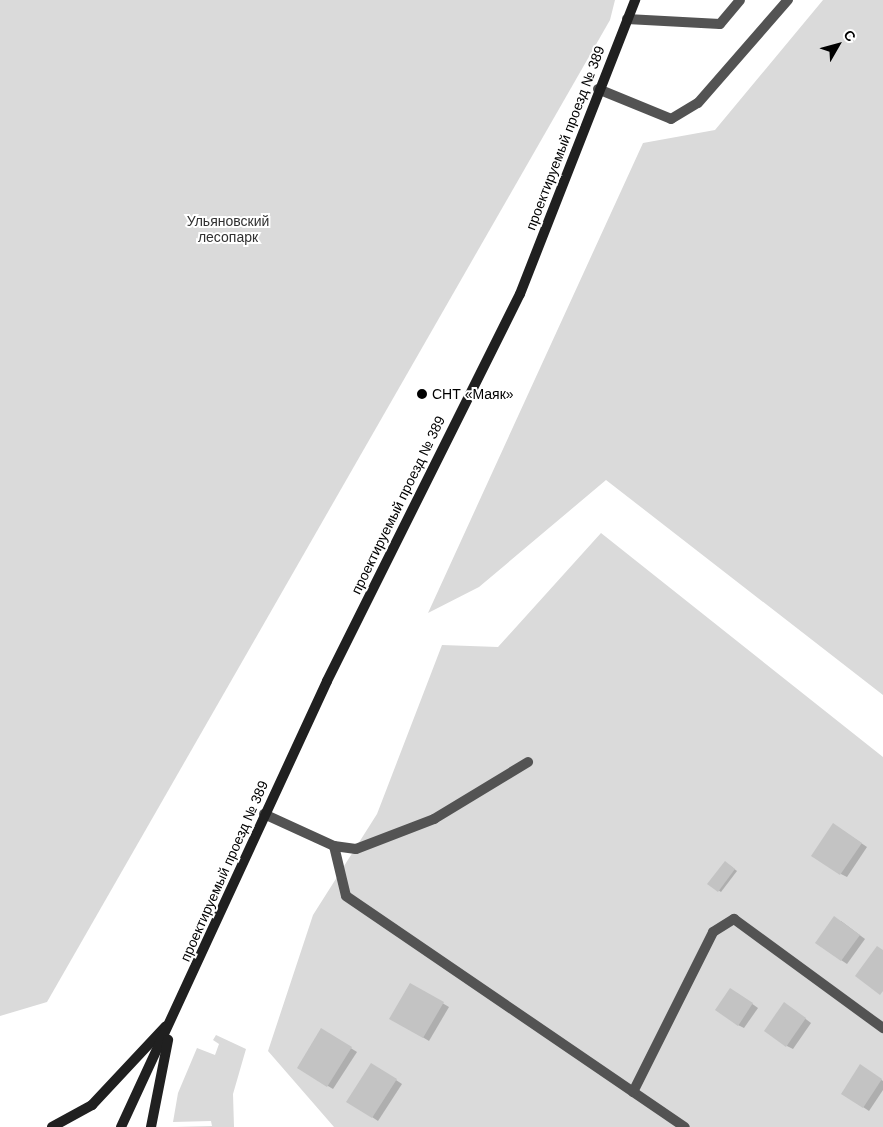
<!DOCTYPE html>
<meta charset="utf-8">
<style>
body{margin:0}
#map{position:relative;width:883px;height:1127px;overflow:hidden;background:#fff;font-family:Arial,sans-serif}
div>[style]{position:absolute}
.green>*{inset:0;background:#dadada}
.shadow>*{inset:0;background:#0003}
.building>*{inset:0;background:#c3c3c3}
.service>*{height:10px;margin:-5px;padding:0 5px;transform-origin:5px;border-radius:5px;background:#535353}
.secondary>*{height:10px;margin:-5px;padding:0 5px;transform-origin:5px;border-radius:5px;background:#202020}
.dots>*{width:14px;height:14px;translate:-50% -50%;box-sizing:border-box;border:2px solid #fff;border-radius:50%}
span{translate:-50% -50%;white-space:nowrap;text-align:center;line-height:1.15;-webkit-text-stroke:4px #fff;paint-order:stroke}
.street-label{font-size:14px;color:#000}
.park-label{font-size:14px;color:#313131}
.poi-label{font-size:14px;color:#000}
.left{translate:0 -50%;text-align:left}
.north{position:absolute;left:813px;top:20px;width:50px;height:50px;-webkit-text-stroke:4px #fff;paint-order:stroke;rotate:52deg;font-size:14px;font-weight:700;line-height:20px;text-align:center;color:#000}
.north::after{content:'';display:block;margin:auto;width:18px;height:22px;background:#000;clip-path:polygon(50% 0,100% 100%,50% 72%,0 100%)}
</style>
<div id="map">
<div class="green">
<i style="clip-path:polygon(0 0,615px 0,610px 20px,47px 1002px,0 1016px)"></i>
<i style="clip-path:polygon(823px 0,883px 0,883px 695px,606px 480px,479px 587px,428px 613px,643px 143px,715px 130px)"></i>
<i style="clip-path:polygon(601px 533px,883px 757px,883px 1127px,334px 1127px,268px 1051px,313px 915px,377px 814px,442px 645px,498px 647px)"></i>
<i style="clip-path:polygon(216px 1035px,246px 1049px,233px 1094px,234px 1127px,175px 1127px,212px 1126px,211px 1121px,173px 1122px,178px 1093px,197px 1048px,215px 1055px,219px 1044px,213px 1040px)"></i>
</div>
<div class="shadow">
<i style="clip-path:polygon(839px 828px,867px 847px,847px 877px,841px 874px)"></i>
<i style="clip-path:polygon(728px 864px,737px 871px,721px 892px,709px 884px)"></i>
<i style="clip-path:polygon(841px 921px,865px 939px,847px 964px,841px 960px)"></i>
<i style="clip-path:polygon(410px 984px,449px 1007px,429px 1041px,391px 1018px)"></i>
<i style="clip-path:polygon(737px 993px,758px 1008px,744px 1028px,738px 1025px)"></i>
<i style="clip-path:polygon(790px 1007px,811px 1023px,793px 1049px,787px 1046px)"></i>
<i style="clip-path:polygon(322px 1030px,357px 1052px,333px 1089px,298px 1068px)"></i>
<i style="clip-path:polygon(378px 1068px,402px 1084px,378px 1121px,372px 1117px)"></i>
<i style="clip-path:polygon(866px 1070px,883px 1081px,883px 1090px,869px 1111px,842px 1093px)"></i>
</div>
<div class="building">
<i style="clip-path:polygon(833px 823px,862px 843px,840px 875px,811px 856px)"></i>
<i style="clip-path:polygon(725px 861px,735px 869px,718px 892px,707px 884px)"></i>
<i style="clip-path:polygon(834px 916px,860px 935px,841px 961px,815px 943px)"></i>
<i style="clip-path:polygon(877px 946px,883px 950px,883px 991px,880px 995px,855px 976px)"></i>
<i style="clip-path:polygon(410px 983px,444px 1002px,423px 1038px,389px 1019px)"></i>
<i style="clip-path:polygon(730px 988px,753px 1003px,738px 1026px,715px 1010px)"></i>
<i style="clip-path:polygon(784px 1002px,806px 1018px,786px 1047px,764px 1031px)"></i>
<i style="clip-path:polygon(321px 1028px,352px 1047px,327px 1087px,297px 1068px)"></i>
<i style="clip-path:polygon(371px 1063px,397px 1079px,372px 1118px,346px 1102px)"></i>
<i style="clip-path:polygon(860px 1064px,882px 1079px,863px 1108px,841px 1094px)"></i>
</div>
<div class="service">
<i style="left:627px;top:19px;width:93px;rotate:3.1deg"></i>
<i style="left:720px;top:24px;width:31px;rotate:-50deg"></i>
<i style="left:598px;top:89px;width:79px;rotate:22.3deg"></i>
<i style="left:671px;top:119px;width:31px;rotate:-31deg"></i>
<i style="left:698px;top:103px;width:137px;rotate:-48.9deg"></i>
<i style="left:264px;top:814px;width:77px;rotate:24.6deg"></i>
<i style="left:334px;top:846px;width:51px;rotate:76.5deg"></i>
<i style="left:346px;top:896px;width:410px;rotate:34.3deg"></i>
<i style="left:334px;top:846px;width:22px;rotate:8deg"></i>
<i style="left:356px;top:849px;width:84px;rotate:-21deg"></i>
<i style="left:434px;top:819px;width:110px;rotate:-31.2deg"></i>
<i style="left:633px;top:1092px;width:179px;rotate:-63.4deg"></i>
<i style="left:713px;top:932px;width:25px;rotate:-32deg"></i>
<i style="left:734px;top:919px;width:185px;rotate:36.2deg"></i>
</div>
<div class="secondary">
<i style="left:52px;top:1127px;width:46px;rotate:-28.8deg"></i>
<i style="left:92px;top:1105px;width:108px;rotate:-46.9deg"></i>
<i style="left:121px;top:1127px;width:491px;rotate:-65.2deg"></i>
<i style="left:327px;top:681px;width:432px;rotate:-63.5deg"></i>
<i style="left:520px;top:294px;width:316px;rotate:-68.6deg"></i>
<i style="left:151px;top:1127px;width:89px;rotate:-78.9deg"></i>
</div>
<div class="dots">
<i style="left:422px;top:394px;background:#000"></i>
</div>
<div class="street-label">
<span style="left:565px;top:138px;rotate:-69deg">проектируемый проезд № 389</span>
<span style="left:398px;top:505px;rotate:-64deg">проектируемый проезд № 389</span>
<span style="left:224px;top:871px;rotate:-66deg">проектируемый проезд № 389</span>
</div>
<div class="park-label">
<span style="left:228px;top:229px">Ульяновский<br>лесопарк</span>
</div>
<div class="poi-label">
<span class="left" style="left:432px;top:394px">СНТ «Маяк»</span>
</div>
<div class="north">С</div>
</div>
